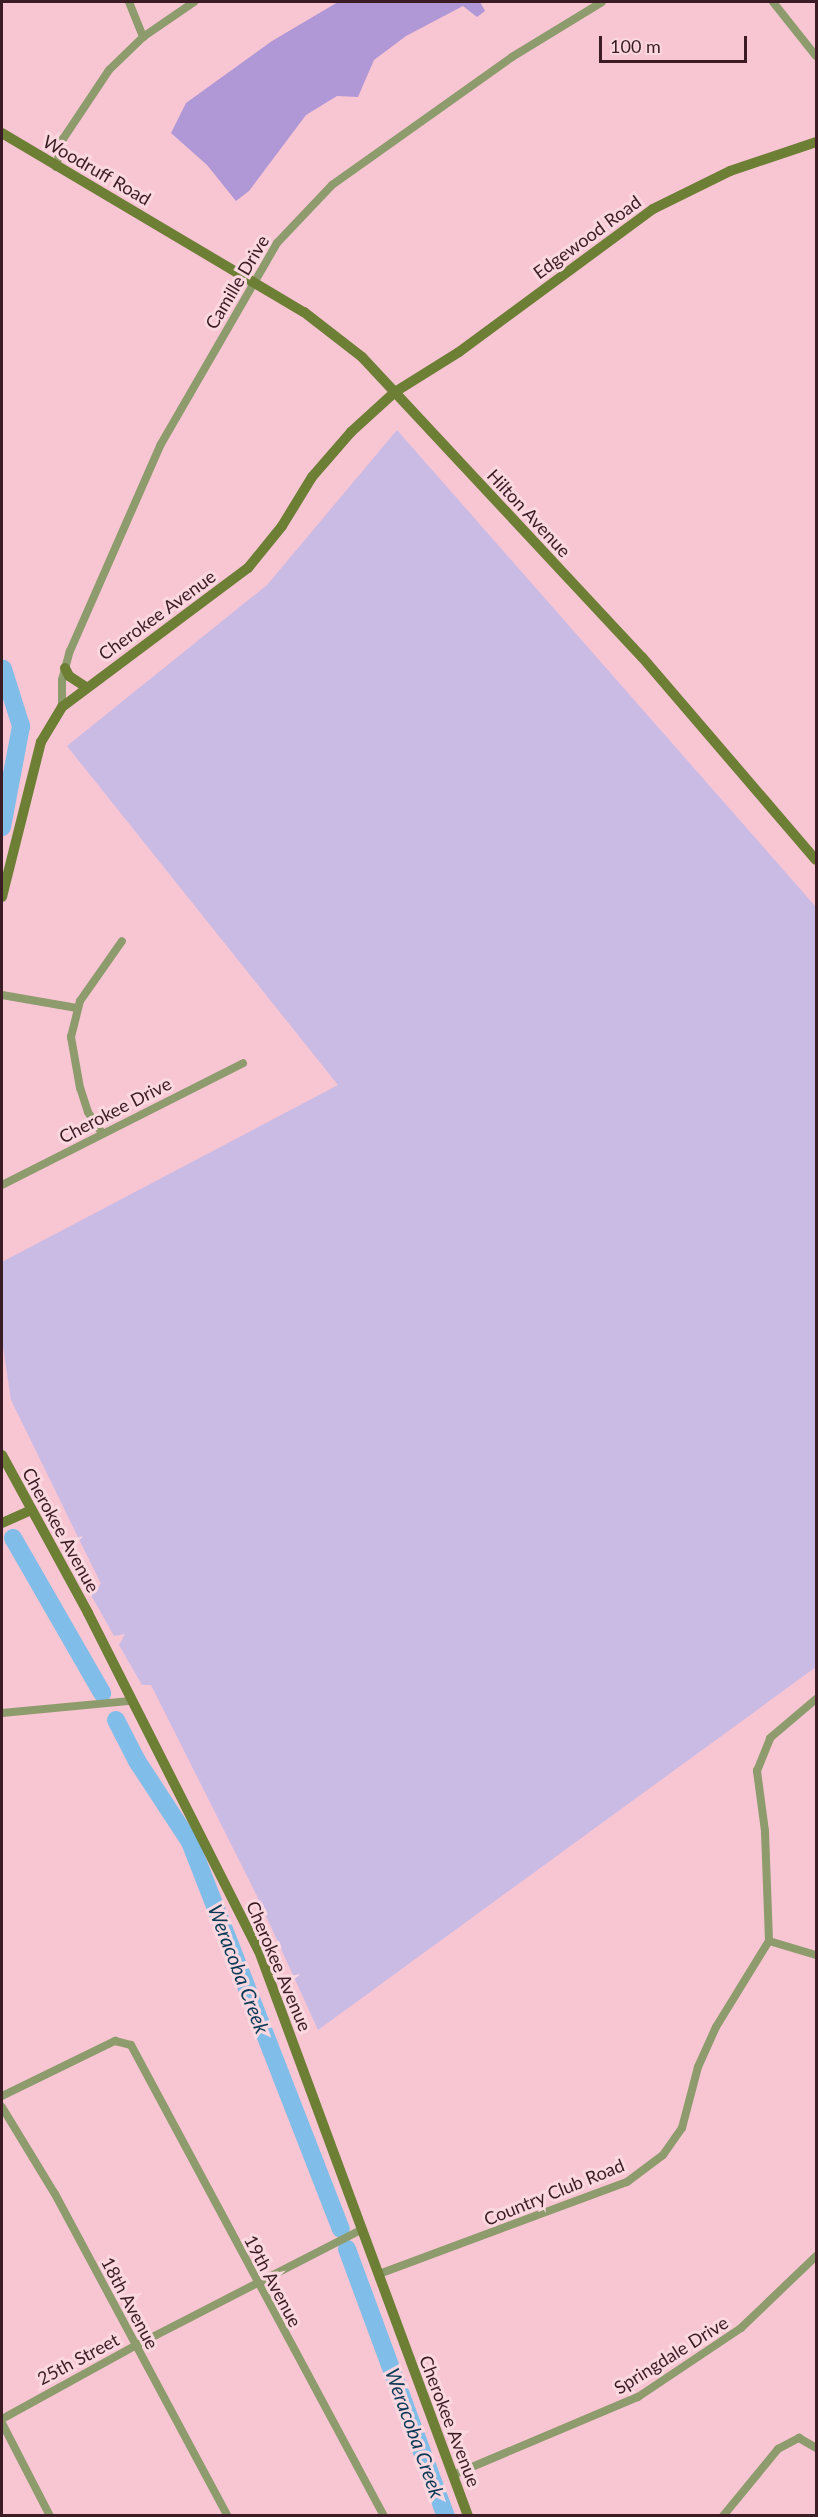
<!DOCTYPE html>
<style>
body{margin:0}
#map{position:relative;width:818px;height:2517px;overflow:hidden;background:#f8c5d3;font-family:Lato,sans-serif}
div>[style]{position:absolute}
.green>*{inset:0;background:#cabbe5}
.forest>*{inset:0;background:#af98d5}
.river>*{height:18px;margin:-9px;padding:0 9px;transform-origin:9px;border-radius:9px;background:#81bde9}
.street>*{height:8px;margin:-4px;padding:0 4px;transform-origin:4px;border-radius:4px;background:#8e9b6d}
.secondary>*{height:10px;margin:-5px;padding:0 5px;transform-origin:5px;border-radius:5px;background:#6d7e35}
span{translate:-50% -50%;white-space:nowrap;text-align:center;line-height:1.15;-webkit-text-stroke:6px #fbd8e0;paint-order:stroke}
.street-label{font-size:18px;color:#3b1c25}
.water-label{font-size:20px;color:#083956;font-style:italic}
.frame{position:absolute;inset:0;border:3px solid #3b1c25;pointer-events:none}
.scale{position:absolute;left:599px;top:36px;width:148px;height:27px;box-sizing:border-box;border:3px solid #3b1c25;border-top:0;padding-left:8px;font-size:18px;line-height:21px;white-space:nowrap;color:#3b1c25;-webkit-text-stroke:4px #fbd8e0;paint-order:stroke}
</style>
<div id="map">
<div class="green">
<i style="clip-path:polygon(397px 430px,816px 907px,816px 1667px,318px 2030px,256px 1894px,151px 1685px,142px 1685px,119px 1645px,125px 1634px,114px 1636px,91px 1595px,101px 1584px,11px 1400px,2px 1340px,2px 1262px,338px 1085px,67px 746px,267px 585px)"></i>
</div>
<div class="forest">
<i style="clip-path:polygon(338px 2px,480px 2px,485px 11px,477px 17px,463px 6px,406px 36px,374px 60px,358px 97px,337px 96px,306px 115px,249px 191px,236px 201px,207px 165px,171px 133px,186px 103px,272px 41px)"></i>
</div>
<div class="river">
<i style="left:2px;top:827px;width:103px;rotate:-79.3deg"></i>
<i style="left:21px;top:726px;width:60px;rotate:-107.5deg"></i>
<i style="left:13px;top:1538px;width:179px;rotate:60.1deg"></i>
<i style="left:116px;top:1720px;width:46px;rotate:62.9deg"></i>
<i style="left:137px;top:1761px;width:97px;rotate:56.8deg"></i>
<i style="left:190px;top:1842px;width:415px;rotate:68.7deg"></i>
<i style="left:347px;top:2249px;width:285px;rotate:69.7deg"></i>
</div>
<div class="street">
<i style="left:129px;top:2px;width:38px;rotate:68deg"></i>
<i style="left:773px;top:2px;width:69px;rotate:51.5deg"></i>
<i style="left:56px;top:167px;width:29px;rotate:-76deg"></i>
<i style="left:63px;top:139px;width:83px;rotate:-56.3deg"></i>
<i style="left:109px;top:70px;width:47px;rotate:-44.1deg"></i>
<i style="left:143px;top:37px;width:62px;rotate:-34.5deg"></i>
<i style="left:62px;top:707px;width:27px;rotate:-90deg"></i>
<i style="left:62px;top:680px;width:30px;rotate:-75deg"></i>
<i style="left:70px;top:651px;width:226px;rotate:-66.3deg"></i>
<i style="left:161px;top:444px;width:232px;rotate:-60deg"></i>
<i style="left:277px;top:243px;width:80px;rotate:-46.5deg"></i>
<i style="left:332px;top:185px;width:221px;rotate:-35.4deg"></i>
<i style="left:512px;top:57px;width:105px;rotate:-31.4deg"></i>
<i style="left:2px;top:995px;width:76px;rotate:9.8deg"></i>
<i style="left:102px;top:1133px;width:25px;rotate:-124deg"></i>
<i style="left:88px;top:1112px;width:25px;rotate:-108deg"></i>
<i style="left:80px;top:1088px;width:52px;rotate:-100deg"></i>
<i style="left:71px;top:1037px;width:37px;rotate:-76deg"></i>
<i style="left:80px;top:1001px;width:73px;rotate:-55deg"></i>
<i style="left:2px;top:1185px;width:270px;rotate:-26.8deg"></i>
<i style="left:2px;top:1713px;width:129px;rotate:-5.4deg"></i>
<i style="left:769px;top:1941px;width:49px;rotate:16.6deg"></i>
<i style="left:2px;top:2096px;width:126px;rotate:-26deg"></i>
<i style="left:115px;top:2041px;width:16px;rotate:14deg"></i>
<i style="left:131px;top:2045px;width:535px;rotate:61.76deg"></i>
<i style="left:2px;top:2107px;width:102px;rotate:58.7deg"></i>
<i style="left:55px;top:2194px;width:366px;rotate:61.8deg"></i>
<i style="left:379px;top:2274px;width:265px;rotate:-20.4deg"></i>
<i style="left:627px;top:2182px;width:45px;rotate:-36.9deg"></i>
<i style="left:663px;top:2155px;width:33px;rotate:-55deg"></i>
<i style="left:682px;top:2128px;width:63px;rotate:-75.3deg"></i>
<i style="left:698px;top:2067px;width:44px;rotate:-65.8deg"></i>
<i style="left:716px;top:2027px;width:101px;rotate:-58.4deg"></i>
<i style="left:769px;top:1941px;width:110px;rotate:-92.1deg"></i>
<i style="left:765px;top:1831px;width:61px;rotate:-97.6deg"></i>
<i style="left:757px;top:1771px;width:35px;rotate:-68deg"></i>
<i style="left:770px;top:1738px;width:60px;rotate:-40.3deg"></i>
<i style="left:2px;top:2419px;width:152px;rotate:-28.8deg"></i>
<i style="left:135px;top:2346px;width:256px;rotate:-27.2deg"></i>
<i style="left:2px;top:2423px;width:105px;rotate:62.7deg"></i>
<i style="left:453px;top:2475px;width:201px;rotate:-22.9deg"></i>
<i style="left:638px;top:2397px;width:124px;rotate:-33.8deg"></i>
<i style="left:741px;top:2328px;width:104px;rotate:-43.8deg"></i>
<i style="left:723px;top:2516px;width:87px;rotate:-50.6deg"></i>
<i style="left:778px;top:2449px;width:24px;rotate:-28deg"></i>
<i style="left:799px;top:2438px;width:20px;rotate:30deg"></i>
</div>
<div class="secondary">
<i style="left:2px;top:133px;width:351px;rotate:30.7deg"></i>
<i style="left:304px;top:312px;width:73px;rotate:37.8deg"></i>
<i style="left:362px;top:357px;width:410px;rotate:47deg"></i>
<i style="left:642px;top:657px;width:267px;rotate:49.4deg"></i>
<i style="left:65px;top:668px;width:9px;rotate:63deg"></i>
<i style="left:69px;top:676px;width:20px;rotate:33deg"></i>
<i style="left:2px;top:897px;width:160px;rotate:-75.9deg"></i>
<i style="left:41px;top:742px;width:41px;rotate:-59deg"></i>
<i style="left:62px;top:707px;width:232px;rotate:-36.8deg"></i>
<i style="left:248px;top:568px;width:54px;rotate:-51deg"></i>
<i style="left:282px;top:526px;width:57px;rotate:-58.5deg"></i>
<i style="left:312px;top:477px;width:60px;rotate:-49.1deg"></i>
<i style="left:351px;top:432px;width:59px;rotate:-42.3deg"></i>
<i style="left:395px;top:392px;width:75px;rotate:-32deg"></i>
<i style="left:459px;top:352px;width:241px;rotate:-36.4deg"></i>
<i style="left:653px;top:209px;width:86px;rotate:-26.3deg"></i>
<i style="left:730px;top:171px;width:91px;rotate:-18.6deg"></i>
<i style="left:2px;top:1455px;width:180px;rotate:61.4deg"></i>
<i style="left:88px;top:1613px;width:379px;rotate:63.2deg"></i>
<i style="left:259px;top:1951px;width:602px;rotate:69.7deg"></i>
<i style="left:2px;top:1523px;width:32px;rotate:-24deg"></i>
</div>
<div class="street-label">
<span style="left:97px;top:170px;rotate:30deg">Woodruff Road</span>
<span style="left:587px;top:237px;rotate:-36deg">Edgewood Road</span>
<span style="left:237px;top:282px;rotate:-59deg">Camille Drive</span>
<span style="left:529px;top:513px;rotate:47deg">Hilton Avenue</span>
<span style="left:157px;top:615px;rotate:-36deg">Cherokee Avenue</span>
<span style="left:115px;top:1110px;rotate:-27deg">Cherokee Drive</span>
<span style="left:61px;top:1530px;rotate:61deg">Cherokee Avenue</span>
<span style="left:279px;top:1966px;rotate:67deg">Cherokee Avenue</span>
<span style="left:554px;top:2192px;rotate:-22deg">Country Club Road</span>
<span style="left:273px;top:2281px;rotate:62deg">19th Avenue</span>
<span style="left:130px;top:2303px;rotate:62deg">18th Avenue</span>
<span style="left:671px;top:2355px;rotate:-32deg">Springdale Drive</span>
<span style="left:78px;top:2359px;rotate:-28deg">25th Street</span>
<span style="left:450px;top:2421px;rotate:69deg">Cherokee Avenue</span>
</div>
<div class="water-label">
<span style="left:239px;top:1969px;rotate:69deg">Weracoba Creek</span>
<span style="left:415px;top:2433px;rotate:70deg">Weracoba Creek</span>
</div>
<div class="frame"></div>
<div class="scale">100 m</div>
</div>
